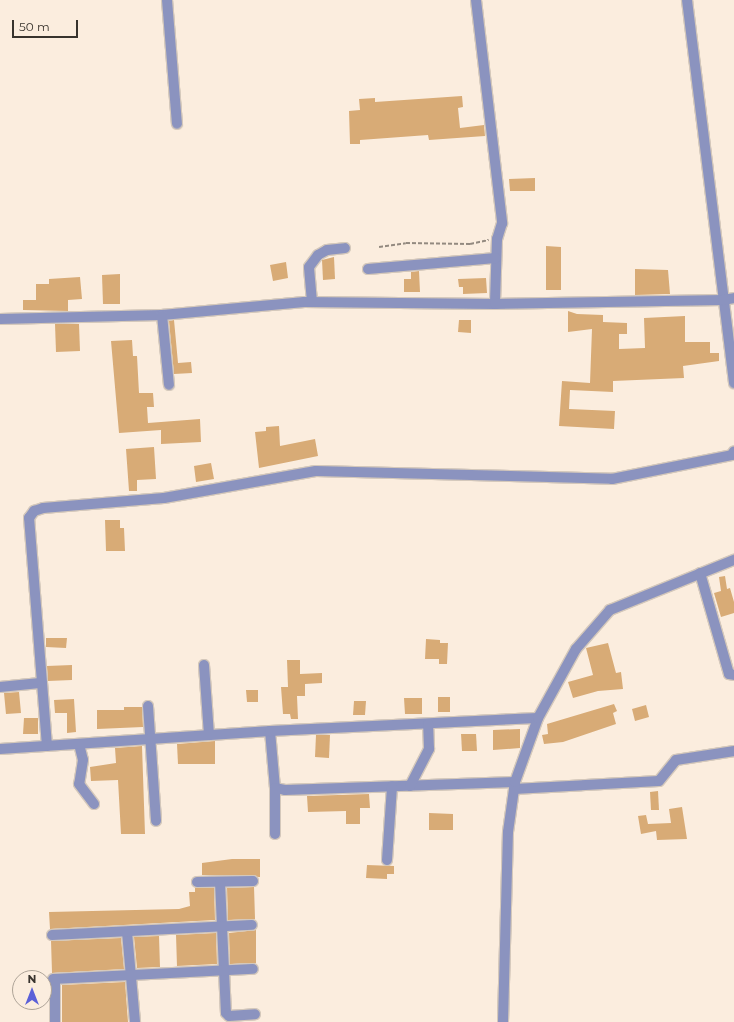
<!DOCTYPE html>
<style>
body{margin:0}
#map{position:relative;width:734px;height:1022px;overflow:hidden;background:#fbedde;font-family:Montserrat,sans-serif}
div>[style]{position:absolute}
.building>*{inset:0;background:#d8ab76}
.path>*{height:1.5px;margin-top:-0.75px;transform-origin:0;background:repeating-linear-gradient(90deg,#938a80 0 4px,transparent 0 6px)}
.roads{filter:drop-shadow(1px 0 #d4c8bb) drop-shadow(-1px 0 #d4c8bb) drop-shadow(0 1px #d4c8bb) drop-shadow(0 -1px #d4c8bb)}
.minor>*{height:10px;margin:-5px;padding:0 5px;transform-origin:5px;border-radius:5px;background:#8b93bf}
span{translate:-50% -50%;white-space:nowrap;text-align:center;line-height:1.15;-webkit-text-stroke:4px #fbedde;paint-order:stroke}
.north{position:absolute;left:12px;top:970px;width:40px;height:40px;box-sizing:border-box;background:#fbedde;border:1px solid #ada397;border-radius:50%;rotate:0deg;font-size:11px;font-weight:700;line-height:16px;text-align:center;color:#38332d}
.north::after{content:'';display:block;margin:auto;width:14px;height:18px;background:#5b60d8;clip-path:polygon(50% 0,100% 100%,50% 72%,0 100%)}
.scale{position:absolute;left:12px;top:20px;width:66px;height:18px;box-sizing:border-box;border:2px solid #38332d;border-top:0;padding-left:5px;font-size:12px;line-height:14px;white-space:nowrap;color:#38332d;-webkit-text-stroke:3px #fbedde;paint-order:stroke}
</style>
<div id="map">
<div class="building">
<i style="clip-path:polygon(462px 96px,463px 107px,458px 108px,460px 128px,484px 125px,485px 136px,429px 140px,428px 135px,360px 140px,360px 144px,350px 144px,349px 111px,360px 110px,359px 99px,375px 98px,375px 102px)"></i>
<i style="clip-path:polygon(535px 178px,535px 191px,510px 191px,509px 179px)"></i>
<i style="clip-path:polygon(546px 246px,561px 247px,561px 290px,546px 290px)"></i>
<i style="clip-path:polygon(334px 257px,335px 279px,323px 280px,322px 260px)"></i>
<i style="clip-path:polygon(286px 262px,288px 278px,273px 281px,270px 265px)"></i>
<i style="clip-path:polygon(635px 269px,668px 270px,670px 294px,635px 295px)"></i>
<i style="clip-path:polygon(419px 271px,420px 292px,404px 292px,404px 279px,411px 279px,411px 272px)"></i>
<i style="clip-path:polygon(120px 274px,120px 304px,103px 304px,102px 275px)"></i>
<i style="clip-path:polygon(80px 277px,82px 299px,68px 300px,68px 311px,23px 310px,23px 300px,36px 300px,36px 284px,49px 284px,49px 279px)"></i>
<i style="clip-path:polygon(486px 278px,487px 293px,463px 294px,463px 287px,459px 287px,458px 279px)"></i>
<i style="clip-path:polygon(568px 311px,577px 314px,603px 315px,603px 322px,627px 323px,627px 334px,619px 334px,619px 349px,645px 348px,644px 318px,685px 316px,685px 342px,710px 342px,710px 353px,719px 353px,719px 361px,683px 366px,684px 378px,613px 381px,613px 392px,570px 390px,569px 409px,615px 411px,614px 429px,559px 426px,562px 381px,590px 383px,592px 329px,568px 332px)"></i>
<i style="clip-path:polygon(174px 320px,178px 363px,191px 362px,192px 373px,174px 374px,169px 321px)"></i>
<i style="clip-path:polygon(459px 320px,471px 320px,471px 333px,458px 332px)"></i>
<i style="clip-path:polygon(55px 324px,79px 324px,80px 351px,56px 352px)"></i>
<i style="clip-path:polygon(132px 340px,133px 356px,137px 356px,139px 393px,153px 393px,154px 407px,147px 407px,148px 423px,200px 419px,201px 442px,161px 444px,161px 430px,119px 433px,111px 341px)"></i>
<i style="clip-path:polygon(279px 426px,280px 446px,315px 439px,318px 456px,259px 468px,255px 432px,266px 431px,266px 427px)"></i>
<i style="clip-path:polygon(154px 447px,156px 479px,137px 480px,137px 491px,129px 491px,126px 449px)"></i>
<i style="clip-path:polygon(211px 463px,214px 479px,196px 482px,194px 466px)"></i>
<i style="clip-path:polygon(105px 520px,120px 520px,120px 528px,124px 528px,125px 551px,106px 551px)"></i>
<i style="clip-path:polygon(725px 576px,727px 589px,730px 588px,734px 602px,734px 613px,721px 617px,714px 593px,721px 591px,719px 577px)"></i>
<i style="clip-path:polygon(46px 638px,67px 638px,66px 648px,46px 647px)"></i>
<i style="clip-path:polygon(426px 639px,440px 640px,440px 643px,448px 643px,447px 664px,439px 664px,439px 659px,425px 659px)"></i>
<i style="clip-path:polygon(608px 643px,616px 673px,621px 672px,623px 689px,598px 691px,573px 698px,568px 682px,593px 675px,586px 648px)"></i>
<i style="clip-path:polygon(287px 660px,300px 660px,300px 674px,322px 673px,322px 683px,305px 684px,305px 696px,297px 696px,298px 719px,291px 719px,290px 714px,283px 714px,281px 687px,288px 687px)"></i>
<i style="clip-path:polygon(72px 665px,72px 680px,48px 681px,47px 666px)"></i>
<i style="clip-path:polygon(246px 690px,258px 690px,258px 702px,247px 702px)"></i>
<i style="clip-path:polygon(19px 692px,21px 713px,6px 714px,4px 693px)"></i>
<i style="clip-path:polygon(438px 697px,450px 697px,450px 712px,438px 712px)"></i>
<i style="clip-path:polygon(404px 698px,422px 698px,422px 714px,405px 714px)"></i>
<i style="clip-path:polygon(74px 699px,76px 732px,67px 733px,67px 713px,55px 713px,54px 700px)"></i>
<i style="clip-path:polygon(354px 701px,366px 701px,365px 715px,353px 715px)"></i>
<i style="clip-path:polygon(614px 704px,617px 711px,613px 713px,616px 724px,563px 742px,544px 744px,542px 735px,548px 734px,547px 724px)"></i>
<i style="clip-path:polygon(646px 705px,649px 717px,635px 721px,632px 709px)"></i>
<i style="clip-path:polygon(124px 707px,142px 707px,143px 727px,97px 729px,97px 710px,124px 710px)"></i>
<i style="clip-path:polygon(24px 718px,38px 718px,38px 734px,23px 734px)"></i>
<i style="clip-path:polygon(520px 729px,520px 748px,493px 750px,493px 730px)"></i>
<i style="clip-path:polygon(461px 734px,476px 734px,477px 751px,462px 751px)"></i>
<i style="clip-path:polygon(316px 735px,330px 735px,329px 758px,315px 757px)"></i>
<i style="clip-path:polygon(215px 741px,215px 764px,178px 764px,177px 744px)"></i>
<i style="clip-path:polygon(142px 746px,145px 834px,121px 834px,118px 780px,91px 781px,90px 767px,116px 763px,115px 748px)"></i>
<i style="clip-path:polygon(658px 791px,659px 810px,651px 810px,650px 792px)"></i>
<i style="clip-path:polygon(369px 794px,370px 808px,360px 808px,360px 824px,346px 824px,346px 811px,308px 812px,307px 796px)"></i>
<i style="clip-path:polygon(682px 807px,687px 839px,657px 840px,656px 831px,641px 834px,638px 816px,646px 815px,648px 824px,671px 823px,669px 809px)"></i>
<i style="clip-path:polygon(429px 813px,453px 814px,453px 830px,429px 830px)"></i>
<i style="clip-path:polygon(232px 859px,260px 859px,260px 877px,202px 875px,202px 863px)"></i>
<i style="clip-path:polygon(367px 865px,394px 866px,394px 874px,387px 874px,387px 879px,366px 878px)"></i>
<i style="clip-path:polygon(254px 887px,255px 919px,228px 920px,227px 888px)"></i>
<i style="clip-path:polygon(195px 888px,214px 888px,215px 920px,50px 929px,49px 912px,179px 909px,190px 906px,189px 892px,195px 892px)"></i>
<i style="clip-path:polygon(256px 930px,256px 963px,230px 964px,229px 933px)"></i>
<i style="clip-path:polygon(216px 933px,217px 964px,177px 966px,176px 935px)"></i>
<i style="clip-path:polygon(159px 936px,160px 967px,137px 968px,134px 937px)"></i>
<i style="clip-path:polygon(121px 938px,124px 969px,52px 973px,51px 941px)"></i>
<i style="clip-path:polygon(125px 982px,128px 1022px,62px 1022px,62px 985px)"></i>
</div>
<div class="path">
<i style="left:379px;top:247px;width:27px;rotate:-8deg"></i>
<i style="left:406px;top:243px;width:64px;rotate:0.9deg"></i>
<i style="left:470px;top:244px;width:19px;rotate:-12deg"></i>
</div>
<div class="roads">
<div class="minor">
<i style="left:167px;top:0;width:124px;rotate:85.4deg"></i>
<i style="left:476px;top:0;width:225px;rotate:83.3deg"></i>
<i style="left:502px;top:223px;width:17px;rotate:107deg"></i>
<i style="left:497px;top:239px;width:65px;rotate:91.8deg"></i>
<i style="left:687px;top:0;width:386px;rotate:83deg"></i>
<i style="left:368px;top:269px;width:128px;rotate:-4.9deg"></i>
<i style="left:312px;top:302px;width:35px;rotate:-95deg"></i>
<i style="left:309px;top:267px;width:15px;rotate:-53deg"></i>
<i style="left:318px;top:255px;width:10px;rotate:-29deg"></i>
<i style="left:327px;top:250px;width:18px;rotate:-6deg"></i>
<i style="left:162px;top:315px;width:143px;rotate:-5.2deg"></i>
<i style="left:304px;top:302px;width:191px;rotate:0.6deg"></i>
<i style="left:495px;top:304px;width:228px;rotate:-1deg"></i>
<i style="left:723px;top:300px;width:11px;rotate:-10deg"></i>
<i style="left:0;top:319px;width:162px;rotate:-1.4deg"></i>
<i style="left:162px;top:315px;width:70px;rotate:84.3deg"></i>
<i style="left:700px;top:573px;width:105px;rotate:74deg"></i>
<i style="left:729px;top:674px;width:5px;rotate:11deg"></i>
<i style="left:204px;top:665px;width:70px;rotate:85.9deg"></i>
<i style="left:0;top:687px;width:40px;rotate:-5.7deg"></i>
<i style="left:148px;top:706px;width:115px;rotate:86deg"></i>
<i style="left:270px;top:731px;width:57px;rotate:85deg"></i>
<i style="left:275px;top:788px;width:10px;rotate:11deg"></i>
<i style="left:285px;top:790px;width:230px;rotate:-2deg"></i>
<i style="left:79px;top:744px;width:16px;rotate:76deg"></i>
<i style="left:83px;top:760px;width:24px;rotate:99deg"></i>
<i style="left:79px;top:784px;width:25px;rotate:53deg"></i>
<i style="left:47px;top:746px;width:229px;rotate:-94.5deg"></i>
<i style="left:29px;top:518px;width:9px;rotate:-54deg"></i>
<i style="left:34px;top:511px;width:9px;rotate:-18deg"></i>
<i style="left:43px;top:508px;width:121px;rotate:-4.7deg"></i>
<i style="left:164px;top:498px;width:154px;rotate:-10.1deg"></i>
<i style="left:316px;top:471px;width:296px;rotate:1.5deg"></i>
<i style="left:612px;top:479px;width:122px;rotate:-11.3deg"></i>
<i style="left:732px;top:455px;width:4px;rotate:-63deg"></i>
<i style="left:0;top:749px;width:271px;rotate:-3.8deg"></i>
<i style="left:270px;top:731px;width:268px;rotate:-2.8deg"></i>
<i style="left:410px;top:786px;width:42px;rotate:-62.8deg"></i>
<i style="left:429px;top:749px;width:25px;rotate:-92deg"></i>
<i style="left:514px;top:789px;width:145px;rotate:-3.2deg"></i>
<i style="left:659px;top:781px;width:27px;rotate:-51deg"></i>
<i style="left:676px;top:760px;width:59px;rotate:-8.8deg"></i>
<i style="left:275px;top:834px;width:46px;rotate:-90deg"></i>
<i style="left:387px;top:860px;width:74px;rotate:-86.1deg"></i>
<i style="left:197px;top:882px;width:56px;rotate:-1deg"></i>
<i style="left:220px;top:882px;width:131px;rotate:87.4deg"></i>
<i style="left:226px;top:1013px;width:4px;rotate:45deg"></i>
<i style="left:229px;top:1016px;width:26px;rotate:-4deg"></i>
<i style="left:127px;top:932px;width:90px;rotate:84.9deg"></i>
<i style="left:52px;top:935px;width:200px;rotate:-2.9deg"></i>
<i style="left:53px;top:979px;width:200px;rotate:-2.9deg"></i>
<i style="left:55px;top:979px;width:43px;rotate:90deg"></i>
<i style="left:503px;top:1022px;width:190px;rotate:-88.5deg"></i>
<i style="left:508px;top:832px;width:50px;rotate:-82deg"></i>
<i style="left:515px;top:782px;width:68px;rotate:-70.2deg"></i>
<i style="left:538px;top:718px;width:79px;rotate:-61.2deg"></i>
<i style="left:576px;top:649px;width:52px;rotate:-48.9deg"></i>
<i style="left:610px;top:610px;width:134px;rotate:-22deg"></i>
</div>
</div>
<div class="north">N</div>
<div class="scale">50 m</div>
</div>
